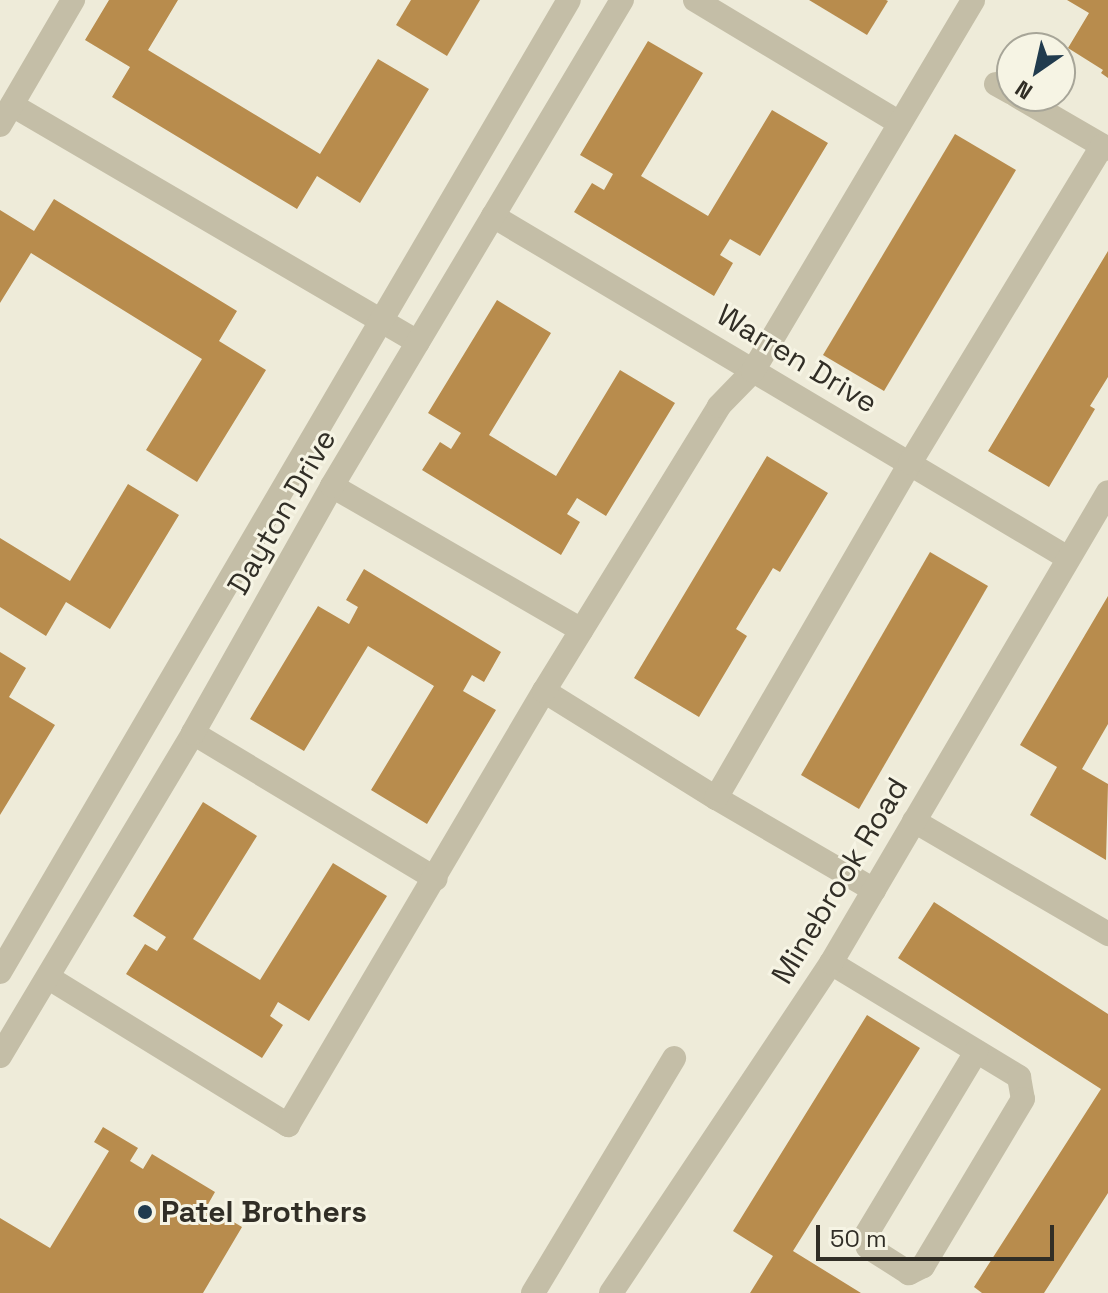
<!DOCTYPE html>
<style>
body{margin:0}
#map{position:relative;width:1108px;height:1293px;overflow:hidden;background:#eeebd9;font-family:"Space Grotesk",sans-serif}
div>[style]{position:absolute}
.building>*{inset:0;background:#b88c4d}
.minor>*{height:24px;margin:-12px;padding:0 12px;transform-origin:12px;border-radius:12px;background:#c4bea7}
.dots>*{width:22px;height:22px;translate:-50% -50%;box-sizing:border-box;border:4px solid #f6f4e4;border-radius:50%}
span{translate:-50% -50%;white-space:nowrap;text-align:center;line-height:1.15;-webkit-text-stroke:6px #f6f4e4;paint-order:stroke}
.street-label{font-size:30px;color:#312e26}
.poi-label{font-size:30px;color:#312e26;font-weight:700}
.left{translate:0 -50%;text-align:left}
.north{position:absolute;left:996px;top:32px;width:80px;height:80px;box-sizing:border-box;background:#f6f4e4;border:2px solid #a7a598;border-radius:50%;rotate:214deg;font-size:22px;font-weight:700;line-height:32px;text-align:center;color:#312e26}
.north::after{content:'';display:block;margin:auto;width:28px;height:36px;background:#213b4e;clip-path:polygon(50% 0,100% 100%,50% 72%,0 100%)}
.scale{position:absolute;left:816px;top:1225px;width:238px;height:36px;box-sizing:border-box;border:4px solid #312e26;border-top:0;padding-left:10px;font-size:24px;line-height:28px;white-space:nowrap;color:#312e26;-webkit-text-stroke:6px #f6f4e4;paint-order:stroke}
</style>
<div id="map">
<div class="building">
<i style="clip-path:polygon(109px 0,178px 0,148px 50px,320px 154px,378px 59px,429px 89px,360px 203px,317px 176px,297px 209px,112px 97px,130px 67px,85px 40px)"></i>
<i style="clip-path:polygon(411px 0,480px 0,447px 56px,396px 25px)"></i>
<i style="clip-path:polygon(809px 0,886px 0,888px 1px,867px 35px)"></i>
<i style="clip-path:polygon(1067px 0,1108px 0,1108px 78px,1101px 73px,1103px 70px,1068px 48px,1089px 13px)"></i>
<i style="clip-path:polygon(648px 41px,703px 73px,641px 176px,708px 216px,772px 110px,828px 143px,760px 256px,730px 239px,720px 255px,733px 263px,714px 296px,574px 212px,592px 183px,604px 190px,613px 174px,580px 155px)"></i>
<i style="clip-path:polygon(955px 134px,1016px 170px,884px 391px,823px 355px)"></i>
<i style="clip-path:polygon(54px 199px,237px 311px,219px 341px,266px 370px,197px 482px,146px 450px,202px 359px,31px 253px,0 303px,0 210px,34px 231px)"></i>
<i style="clip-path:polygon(1108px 251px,1108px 377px,1090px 406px,1095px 409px,1049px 487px,988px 451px)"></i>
<i style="clip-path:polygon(497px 300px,551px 333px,489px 435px,556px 476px,620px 370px,675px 403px,606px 516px,577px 498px,567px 514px,580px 522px,561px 555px,422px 470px,440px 442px,451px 449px,461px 433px,428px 413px)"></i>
<i style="clip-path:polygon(767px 456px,828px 493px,780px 572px,773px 568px,736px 629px,747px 636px,699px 717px,634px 678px)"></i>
<i style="clip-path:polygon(128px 484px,179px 515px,110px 629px,66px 602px,46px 636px,0 607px,0 538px,70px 581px)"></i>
<i style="clip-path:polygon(930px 552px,988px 586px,859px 809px,801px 775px)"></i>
<i style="clip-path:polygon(364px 569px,501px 652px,484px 682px,472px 675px,463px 691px,496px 710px,427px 824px,371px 790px,434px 686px,368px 646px,304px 751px,250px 719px,318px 606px,349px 624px,358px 607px,346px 600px)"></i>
<i style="clip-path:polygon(1108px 596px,1108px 724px,1082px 769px,1108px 784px,1106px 860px,1030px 815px,1057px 767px,1020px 745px)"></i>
<i style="clip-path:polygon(0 652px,26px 668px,9px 697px,55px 725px,0 815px)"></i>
<i style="clip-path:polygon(203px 802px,257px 836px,193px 939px,260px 980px,333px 863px,387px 896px,309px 1021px,278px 1002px,270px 1016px,283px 1025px,262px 1058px,126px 974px,145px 944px,157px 951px,166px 937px,133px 916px)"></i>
<i style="clip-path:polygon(934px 902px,1108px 1014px,1108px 1193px,1044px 1293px,982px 1293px,974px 1287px,1101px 1089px,898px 958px)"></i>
<i style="clip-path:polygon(867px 1015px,920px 1048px,793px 1251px,861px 1293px,750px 1293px,773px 1256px,733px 1231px)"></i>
<i style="clip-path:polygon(103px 1127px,138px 1148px,130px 1161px,143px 1169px,152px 1154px,215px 1192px,207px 1206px,242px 1227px,203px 1293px,0 1293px,0 1218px,50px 1248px,109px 1151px,94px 1142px)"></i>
</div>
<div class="minor">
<i style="left:695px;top:0;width:239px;rotate:31deg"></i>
<i style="left:996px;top:84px;width:18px;rotate:29deg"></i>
<i style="left:1017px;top:96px;width:105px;rotate:30.2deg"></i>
<i style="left:12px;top:105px;width:470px;rotate:30.3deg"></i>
<i style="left:0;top:125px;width:145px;rotate:-59.7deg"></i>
<i style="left:493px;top:216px;width:669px;rotate:30.74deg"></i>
<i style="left:332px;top:486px;width:288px;rotate:30deg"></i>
<i style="left:544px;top:691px;width:203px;rotate:31.9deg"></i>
<i style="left:716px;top:798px;width:183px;rotate:30.2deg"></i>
<i style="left:193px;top:733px;width:283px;rotate:31deg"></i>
<i style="left:716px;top:798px;width:387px;rotate:-59.9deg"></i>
<i style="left:910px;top:463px;width:371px;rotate:-58.8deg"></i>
<i style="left:914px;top:821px;width:225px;rotate:30.2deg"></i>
<i style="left:831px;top:963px;width:220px;rotate:31.2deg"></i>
<i style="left:1019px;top:1077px;width:22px;rotate:80deg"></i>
<i style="left:1023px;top:1099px;width:195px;rotate:120.9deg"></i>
<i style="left:923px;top:1266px;width:16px;rotate:153deg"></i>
<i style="left:909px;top:1273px;width:49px;rotate:-147.6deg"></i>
<i style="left:868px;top:1247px;width:12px;rotate:-99deg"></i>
<i style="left:866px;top:1235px;width:214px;rotate:-59deg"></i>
<i style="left:0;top:972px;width:1126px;rotate:-59.66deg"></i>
<i style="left:49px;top:978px;width:281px;rotate:31.6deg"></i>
<i style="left:288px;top:1125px;width:504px;rotate:-59.47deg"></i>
<i style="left:544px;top:691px;width:334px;rotate:-58.4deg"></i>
<i style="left:719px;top:406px;width:49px;rotate:-45.8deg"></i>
<i style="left:753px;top:371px;width:431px;rotate:-59.3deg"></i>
<i style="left:0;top:1056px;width:376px;rotate:-59.1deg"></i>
<i style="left:193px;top:733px;width:283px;rotate:-60.6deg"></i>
<i style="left:332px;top:486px;width:566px;rotate:-59.18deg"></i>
<i style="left:533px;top:1293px;width:274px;rotate:-59deg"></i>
<i style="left:611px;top:1293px;width:397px;rotate:-56.3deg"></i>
<i style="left:831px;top:963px;width:546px;rotate:-59.54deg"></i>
</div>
<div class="dots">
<i style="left:145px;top:1212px;background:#213b4e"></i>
</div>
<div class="street-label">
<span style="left:797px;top:359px;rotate:31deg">Warren Drive</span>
<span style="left:282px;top:512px;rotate:-60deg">Dayton Drive</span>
<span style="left:840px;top:881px;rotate:-59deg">Minebrook Road</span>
</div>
<div class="poi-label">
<span class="left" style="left:161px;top:1212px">Patel Brothers</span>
</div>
<div class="north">N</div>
<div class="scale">50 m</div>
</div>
